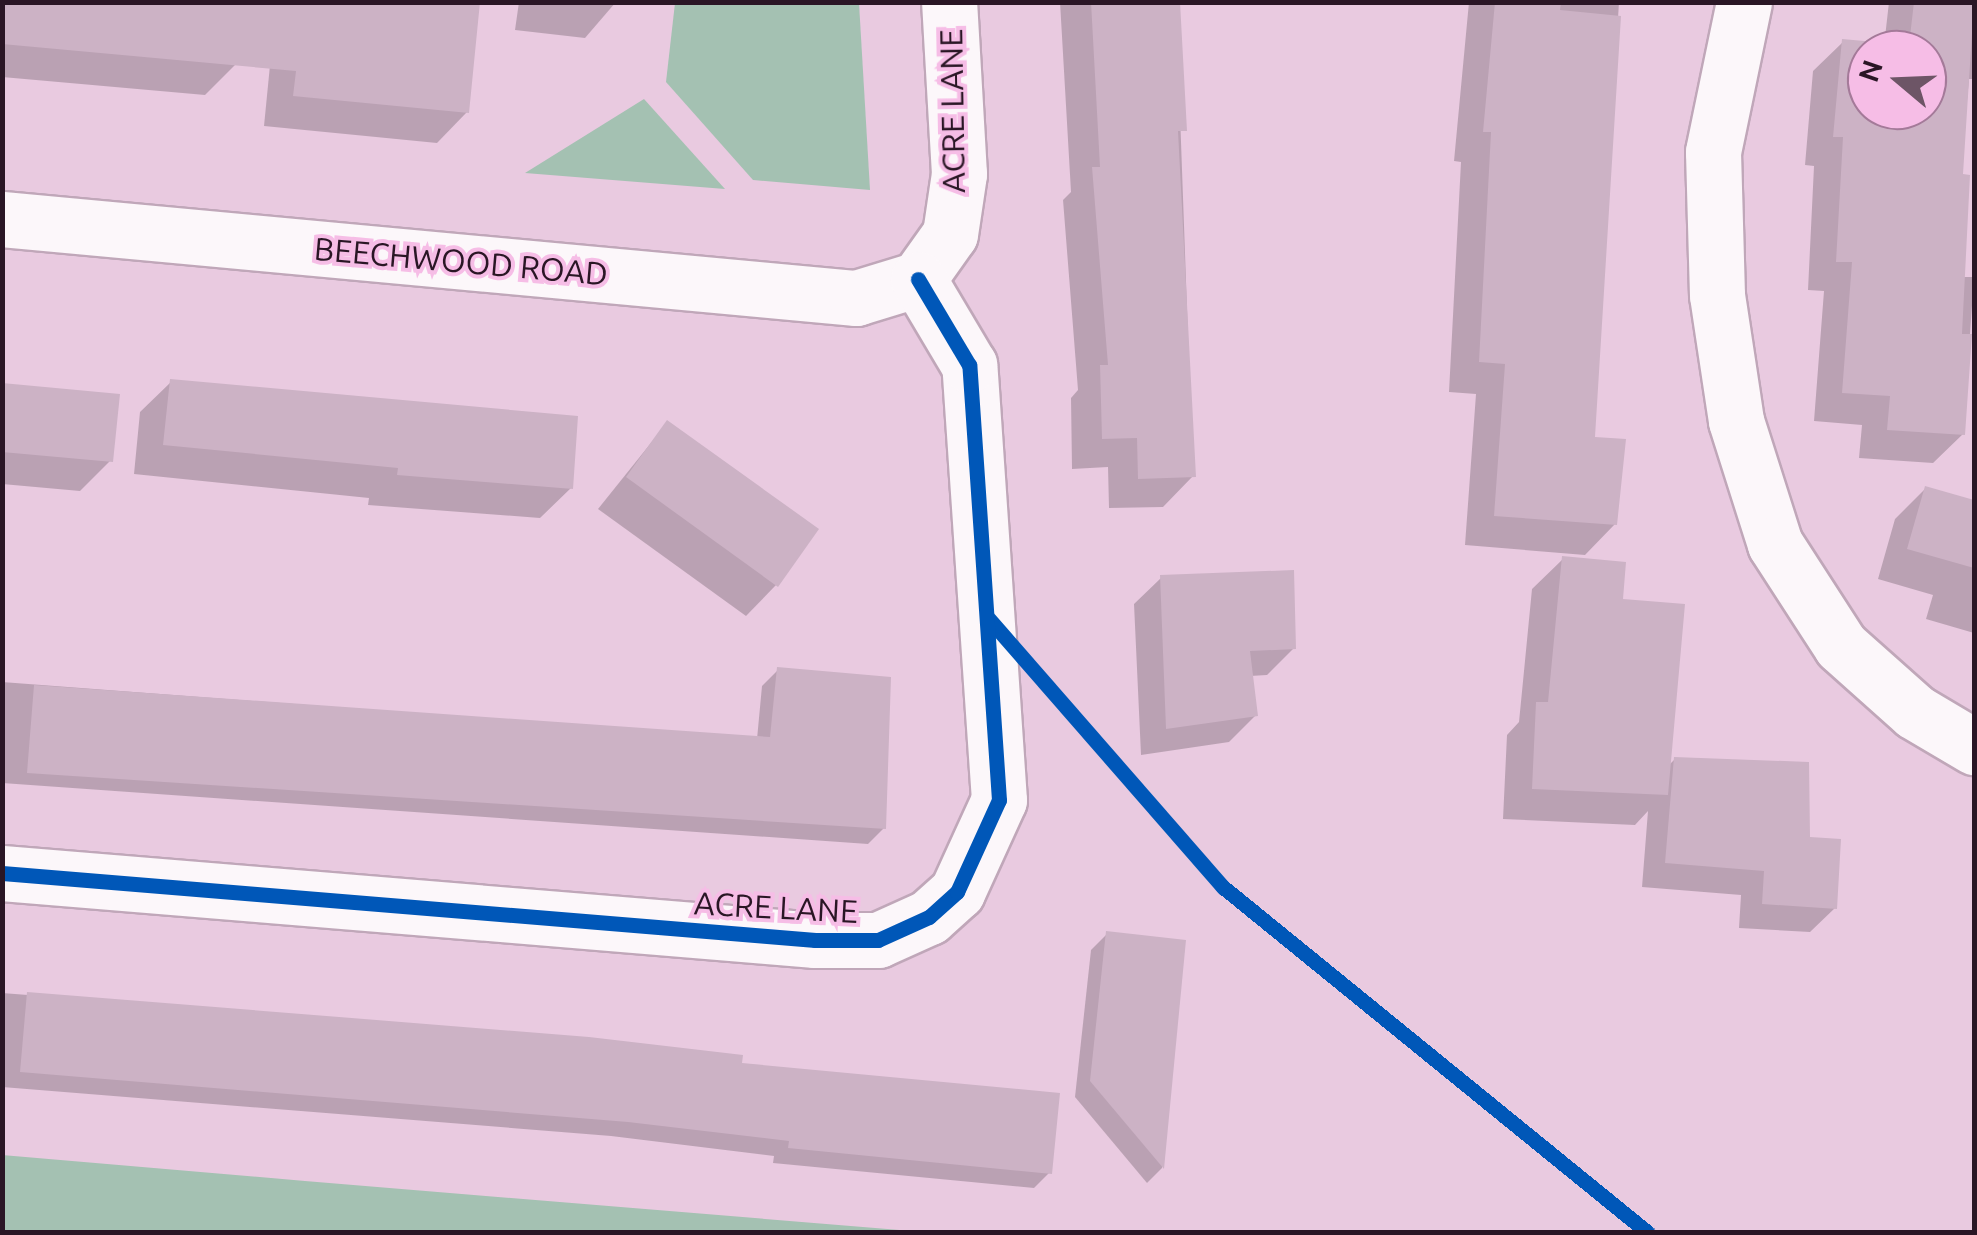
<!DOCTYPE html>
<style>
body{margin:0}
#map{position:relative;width:1977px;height:1235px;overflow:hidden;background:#e9cae0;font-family:Ubuntu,sans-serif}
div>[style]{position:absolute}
.green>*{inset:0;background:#a4c1b2}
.shadow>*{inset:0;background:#0003}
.building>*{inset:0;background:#ccb2c5}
.roads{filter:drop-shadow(2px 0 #c0a7b9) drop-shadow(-2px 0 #c0a7b9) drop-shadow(0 2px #c0a7b9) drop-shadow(0 -2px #c0a7b9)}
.minor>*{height:55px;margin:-27.5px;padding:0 27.5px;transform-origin:27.5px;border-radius:27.5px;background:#fcf7fa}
.cycleway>*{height:15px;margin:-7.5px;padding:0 7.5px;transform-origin:7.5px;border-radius:7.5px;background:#0057b8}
span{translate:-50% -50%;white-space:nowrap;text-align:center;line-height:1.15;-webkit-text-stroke:8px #f6bde6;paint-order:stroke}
.street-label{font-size:32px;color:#2a1625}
.frame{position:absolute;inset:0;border:5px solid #2a1625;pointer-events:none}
.north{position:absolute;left:1847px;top:30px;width:100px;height:100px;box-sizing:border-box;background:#f6bde6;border:2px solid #a47a99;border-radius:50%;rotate:289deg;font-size:28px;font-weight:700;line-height:40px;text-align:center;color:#2a1625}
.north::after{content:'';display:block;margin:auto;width:35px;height:45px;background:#6d5566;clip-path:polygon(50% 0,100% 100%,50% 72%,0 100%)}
</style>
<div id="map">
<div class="green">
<i style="clip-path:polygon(675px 3px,859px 3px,870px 190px,753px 180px,666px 82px)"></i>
<i style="clip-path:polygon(644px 99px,725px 189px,525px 173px)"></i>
<i style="clip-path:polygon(2px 1155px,305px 1181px,924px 1232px,3px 1232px)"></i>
</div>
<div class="shadow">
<i style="clip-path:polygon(2px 2px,235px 65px,205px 95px,2px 77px)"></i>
<i style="clip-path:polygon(519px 2px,616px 2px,585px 38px,515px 30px)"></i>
<i style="clip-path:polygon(1060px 2px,1176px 2px,1193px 476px,1163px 507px,1109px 508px,1108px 467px,1072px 469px,1071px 398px,1078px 390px,1063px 200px,1071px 192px)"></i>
<i style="clip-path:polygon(1469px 2px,1619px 2px,1593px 439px,1615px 524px,1585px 555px,1465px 545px,1476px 394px,1449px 392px,1461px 162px,1454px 161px)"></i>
<i style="clip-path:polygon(evenodd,1889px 2px,1974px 2px,1974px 79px,1969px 79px,1960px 177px,1962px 277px,1974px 277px,1963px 434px,1933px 463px,1859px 458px,1862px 425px,1814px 421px,1824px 291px,1808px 290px,1814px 166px,1805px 165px,1813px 71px,1843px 42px,1884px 46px,1889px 2px,1867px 50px,1927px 50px,1927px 110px,1867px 110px,1867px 50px)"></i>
<i style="clip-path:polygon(271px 55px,467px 112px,437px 143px,264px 126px)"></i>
<i style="clip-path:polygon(171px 382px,571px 488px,540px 518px,368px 505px,369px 498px,134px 474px,140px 412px)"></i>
<i style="clip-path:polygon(2px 386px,110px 461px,80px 491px,2px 484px)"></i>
<i style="clip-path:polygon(667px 423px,776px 585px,746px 616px,598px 509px)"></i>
<i style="clip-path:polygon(1926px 488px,1974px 503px,1974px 633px,1926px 619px,1933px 595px,1878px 579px,1895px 519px)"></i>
<i style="clip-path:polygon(1563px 559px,1620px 601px,1668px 766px,1675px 759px,1808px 839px,1835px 908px,1810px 932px,1739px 928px,1741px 895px,1642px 887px,1648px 811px,1635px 825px,1503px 819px,1507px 735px,1519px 722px,1532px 589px)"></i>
<i style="clip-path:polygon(1161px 578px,1294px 648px,1267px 675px,1250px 676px,1256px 715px,1229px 742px,1141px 755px,1134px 604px)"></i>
<i style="clip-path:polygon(778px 670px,884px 828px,868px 844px,2px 783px,2px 682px,757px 739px,762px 686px)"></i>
<i style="clip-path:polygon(1107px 934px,1184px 942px,1162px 1168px,1147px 1183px,1075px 1097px,1091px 950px)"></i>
<i style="clip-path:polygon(2px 993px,535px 1034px,739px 1065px,1050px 1172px,1034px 1188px,773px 1163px,774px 1156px,611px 1136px,2px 1087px)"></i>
</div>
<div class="building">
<i style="clip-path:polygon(2px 2px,480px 2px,469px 113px,293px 96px,296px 71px,2px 44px)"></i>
<i style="clip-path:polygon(1091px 2px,1180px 2px,1187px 131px,1178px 131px,1196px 477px,1138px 479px,1137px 438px,1102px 439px,1100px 365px,1108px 365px,1092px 167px,1100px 167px)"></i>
<i style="clip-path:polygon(1495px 2px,1561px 2px,1560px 10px,1621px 16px,1595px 437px,1626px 439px,1617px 525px,1494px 516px,1505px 364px,1479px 362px,1491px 132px,1483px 132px)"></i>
<i style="clip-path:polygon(evenodd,1914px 2px,1974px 2px,1963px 174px,1970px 175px,1962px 334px,1972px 334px,1965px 435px,1887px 430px,1890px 396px,1842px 393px,1852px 262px,1836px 262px,1843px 137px,1833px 137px,1842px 39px,1909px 45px,1914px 2px,1867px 50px,1927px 50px,1927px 110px,1867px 110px,1867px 50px)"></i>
<i style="clip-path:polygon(170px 379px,578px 416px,573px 489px,397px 475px,398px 468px,163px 445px)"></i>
<i style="clip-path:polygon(2px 383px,120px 394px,113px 462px,2px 452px)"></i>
<i style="clip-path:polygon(667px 420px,819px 529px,778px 587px,626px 477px)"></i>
<i style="clip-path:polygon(1925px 486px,1974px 500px,1974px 568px,1907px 549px)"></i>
<i style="clip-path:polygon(1562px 556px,1626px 562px,1623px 599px,1685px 604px,1668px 795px,1532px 789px,1536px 702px,1548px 702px)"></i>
<i style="clip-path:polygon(1294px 570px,1296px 649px,1250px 651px,1258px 716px,1166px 729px,1160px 575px)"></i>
<i style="clip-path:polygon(777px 667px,891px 677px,886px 829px,27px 773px,34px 685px,770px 737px)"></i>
<i style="clip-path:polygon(1674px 757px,1809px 762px,1810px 837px,1841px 839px,1837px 909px,1762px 904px,1764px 871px,1665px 863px)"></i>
<i style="clip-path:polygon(1106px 931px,1186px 940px,1164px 1169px,1090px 1081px)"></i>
<i style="clip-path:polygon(27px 992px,589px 1037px,743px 1055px,742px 1063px,1060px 1093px,1052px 1174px,788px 1148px,789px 1141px,628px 1122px,20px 1072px)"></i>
</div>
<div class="roads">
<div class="minor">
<i style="left:1744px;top:2px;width:153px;rotate:101.7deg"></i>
<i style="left:1713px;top:152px;width:143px;rotate:88.4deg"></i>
<i style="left:1717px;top:295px;width:127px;rotate:81.4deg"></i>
<i style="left:1736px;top:421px;width:129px;rotate:72.4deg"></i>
<i style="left:1775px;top:544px;width:121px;rotate:57.1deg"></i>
<i style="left:1841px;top:646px;width:99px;rotate:41.7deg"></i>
<i style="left:1915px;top:712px;width:69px;rotate:30.7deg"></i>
<i style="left:2px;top:219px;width:858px;rotate:5.29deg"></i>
<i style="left:856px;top:298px;width:65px;rotate:-17deg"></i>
<i style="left:918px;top:279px;width:55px;rotate:-54.6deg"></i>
<i style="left:950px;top:234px;width:61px;rotate:-81.5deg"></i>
<i style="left:959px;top:174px;width:172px;rotate:-93.3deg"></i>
<i style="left:2px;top:873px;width:816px;rotate:4.71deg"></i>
<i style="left:815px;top:940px;width:63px"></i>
<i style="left:878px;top:940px;width:56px;rotate:-24.3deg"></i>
<i style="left:929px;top:917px;width:38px;rotate:-42deg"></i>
<i style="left:957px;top:892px;width:101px;rotate:-65.5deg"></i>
<i style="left:999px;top:800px;width:436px;rotate:-93.9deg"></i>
<i style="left:969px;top:365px;width:100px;rotate:-120.7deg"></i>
</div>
</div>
<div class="cycleway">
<i style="left:989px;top:619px;width:356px;rotate:48.9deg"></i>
<i style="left:1223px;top:887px;width:547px;rotate:39.13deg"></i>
<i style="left:2px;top:873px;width:816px;rotate:4.71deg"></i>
<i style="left:815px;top:940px;width:63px"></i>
<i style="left:878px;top:940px;width:56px;rotate:-24.3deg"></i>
<i style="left:929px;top:917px;width:38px;rotate:-42deg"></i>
<i style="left:957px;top:892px;width:101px;rotate:-65.5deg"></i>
<i style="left:999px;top:800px;width:436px;rotate:-93.9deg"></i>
<i style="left:969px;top:365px;width:100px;rotate:-120.7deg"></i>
</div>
<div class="street-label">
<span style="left:952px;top:111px;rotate:-91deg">ACRE LANE</span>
<span style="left:461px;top:261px;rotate:5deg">BEECHWOOD ROAD</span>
<span style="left:776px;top:907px;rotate:3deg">ACRE LANE</span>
</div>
<div class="frame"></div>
<div class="north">N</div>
</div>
